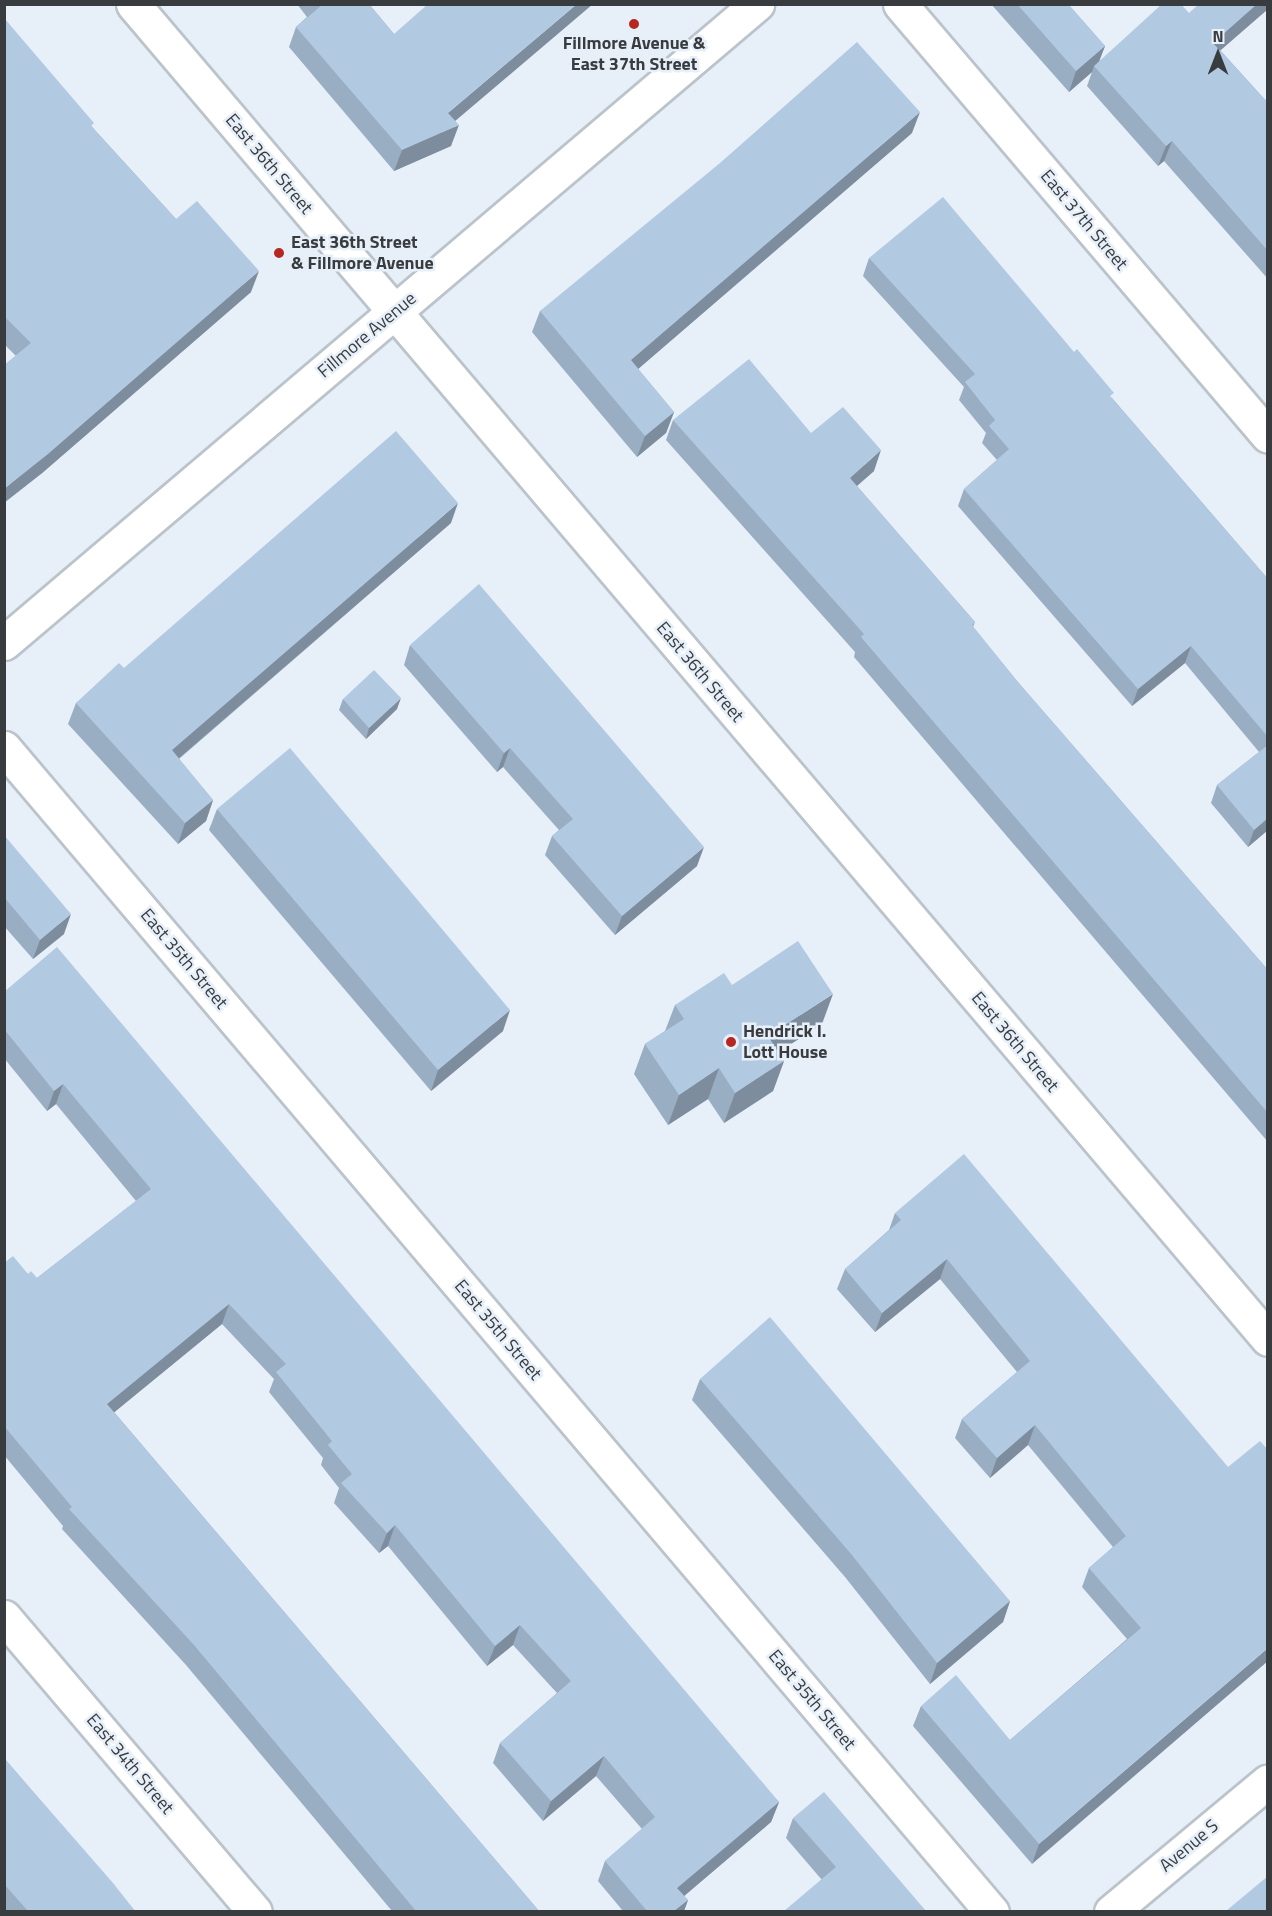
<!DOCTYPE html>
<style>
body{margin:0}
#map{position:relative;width:1272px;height:1916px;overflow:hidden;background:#e7eff8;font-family:"Titillium Web",sans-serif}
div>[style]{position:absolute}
.roads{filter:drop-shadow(2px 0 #bbc3cb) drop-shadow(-2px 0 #bbc3cb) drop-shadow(0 2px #bbc3cb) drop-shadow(0 -2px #bbc3cb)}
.minor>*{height:33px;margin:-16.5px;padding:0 16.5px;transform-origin:16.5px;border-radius:16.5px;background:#fff}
.wall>*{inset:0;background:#99aec2}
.shaded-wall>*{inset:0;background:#7d8d9e}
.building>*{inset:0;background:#b2cae1}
.dots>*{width:16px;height:16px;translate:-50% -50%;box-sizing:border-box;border:3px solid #e7eff8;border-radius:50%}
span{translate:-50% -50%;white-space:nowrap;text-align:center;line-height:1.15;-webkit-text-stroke:5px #e7eff8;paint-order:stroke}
.poi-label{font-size:18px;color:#383c3f;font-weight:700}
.left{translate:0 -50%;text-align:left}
.street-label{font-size:18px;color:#383c3f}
.frame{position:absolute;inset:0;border:6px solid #383c3f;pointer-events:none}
.north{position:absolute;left:1188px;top:24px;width:60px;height:60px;-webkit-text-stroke:4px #e7eff8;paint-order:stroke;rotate:0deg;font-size:16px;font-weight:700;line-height:24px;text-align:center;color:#383c3f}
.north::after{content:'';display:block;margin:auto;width:21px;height:27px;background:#383c3f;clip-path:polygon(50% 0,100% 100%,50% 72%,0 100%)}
</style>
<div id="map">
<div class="roads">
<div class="minor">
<i style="left:133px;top:4px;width:1752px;rotate:49.63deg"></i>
<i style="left:900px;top:4px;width:567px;rotate:49.57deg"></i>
<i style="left:4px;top:643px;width:988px;rotate:-40.32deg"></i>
<i style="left:4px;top:748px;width:1527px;rotate:49.68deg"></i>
<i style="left:4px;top:1617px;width:387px;rotate:49.6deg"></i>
<i style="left:1111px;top:1912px;width:204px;rotate:-39.8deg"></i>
</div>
</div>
<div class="wall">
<i style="clip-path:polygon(297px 4px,369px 4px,394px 34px,455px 121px,451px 146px,394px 171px,289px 47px,296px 27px,307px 17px)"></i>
<i style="clip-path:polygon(991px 4px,1068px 4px,1105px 46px,1099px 61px,1189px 13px,1268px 4px,1268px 9px,1220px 50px,1268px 103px,1268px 279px,1164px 161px,1158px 166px,1087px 86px,1092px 72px,1069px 92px)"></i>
<i style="clip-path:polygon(4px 18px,93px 128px,176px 219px,251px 292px,41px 474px,16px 356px,4px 344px)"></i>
<i style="clip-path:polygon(912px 133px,638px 369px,674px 412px,666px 433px,637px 457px,532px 332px,540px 311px)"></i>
<i style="clip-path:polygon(869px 258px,1112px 398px,1268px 579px,1268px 830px,1248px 847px,1211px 803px,1217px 785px,1259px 752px,1185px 663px,1132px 706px,958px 506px,964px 489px,997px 460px,982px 443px,986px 433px,959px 400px,964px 387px,863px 276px)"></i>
<i style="clip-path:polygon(673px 420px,811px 433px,874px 471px,857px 486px,975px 622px,973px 627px,1017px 681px,1268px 970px,1268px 1142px,854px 657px,855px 652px,666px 440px)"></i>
<i style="clip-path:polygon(451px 523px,179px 759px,213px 800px,206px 821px,178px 844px,68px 724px,76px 703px,124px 668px)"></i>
<i style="clip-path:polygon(410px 645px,697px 866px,615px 935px,545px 855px,552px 836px,559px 830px,503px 767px,497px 772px,404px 665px)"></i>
<i style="clip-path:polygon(343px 699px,397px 709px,366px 739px,339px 710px)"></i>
<i style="clip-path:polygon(217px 809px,503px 1031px,431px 1091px,209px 830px)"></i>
<i style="clip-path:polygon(4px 835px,64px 934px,33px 959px,4px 926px)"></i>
<i style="clip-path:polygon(732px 985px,822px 1024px,778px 1052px,784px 1061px,773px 1091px,724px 1123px,708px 1099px,668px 1125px,634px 1074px,645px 1044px,665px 1031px,675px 1005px)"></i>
<i style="clip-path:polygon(4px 992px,779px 1802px,771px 1822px,684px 1896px,688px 1900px,684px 1911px,623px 1911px,598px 1881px,605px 1861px,642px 1829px,596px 1776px,543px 1821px,493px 1763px,500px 1743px,557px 1693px,513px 1645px,487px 1666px,388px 1546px,379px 1553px,334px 1503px,339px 1488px,321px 1465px,323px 1458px,269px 1392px,274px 1379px,222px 1324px,114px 1412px,539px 1911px,392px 1911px,186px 1665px,62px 1529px,63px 1526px,4px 1455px,4px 1263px,37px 1278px,136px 1201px,56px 1104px,47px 1111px,4px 1058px)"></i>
<i style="clip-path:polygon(895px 1213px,1228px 1467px,1032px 1864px,913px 1726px,921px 1706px,1010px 1740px,1127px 1639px,1082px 1587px,1089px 1568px,1113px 1547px,1028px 1445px,990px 1478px,955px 1438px,962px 1419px,1017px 1372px,940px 1279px,875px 1332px,837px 1289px,845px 1269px,889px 1230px)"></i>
<i style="clip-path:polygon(700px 1379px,1010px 1601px,1003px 1622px,930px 1684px,845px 1577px,692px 1400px)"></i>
<i style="clip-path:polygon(4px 1758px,135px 1911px,7px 1911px,4px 1909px)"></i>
<i style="clip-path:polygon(793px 1818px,926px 1911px,822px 1880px,786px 1838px)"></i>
</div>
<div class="shaded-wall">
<i style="clip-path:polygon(577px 4px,593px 4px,441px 133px,459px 125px,451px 146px,394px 171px,402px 150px,448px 113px)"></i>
<i style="clip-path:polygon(1257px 4px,1268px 4px,1268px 9px,1206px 63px,1213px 43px)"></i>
<i style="clip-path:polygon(1105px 46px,1097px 67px,1094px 66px,1092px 72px,1069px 92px,1076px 71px)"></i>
<i style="clip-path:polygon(920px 112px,912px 133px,623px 382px,631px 360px)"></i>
<i style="clip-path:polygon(1172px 141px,1164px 161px,1158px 166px,1166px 146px)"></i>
<i style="clip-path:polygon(259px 271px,251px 292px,41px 474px,4px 503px,4px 489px)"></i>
<i style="clip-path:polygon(674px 412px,666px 433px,637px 457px,645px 436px)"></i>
<i style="clip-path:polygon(881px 450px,874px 471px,843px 498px,850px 478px)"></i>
<i style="clip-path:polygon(458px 503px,451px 523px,164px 771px,172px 750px)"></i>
<i style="clip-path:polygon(1191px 646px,1185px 663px,1132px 706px,1138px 689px)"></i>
<i style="clip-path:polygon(401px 698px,397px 709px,366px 739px,369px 728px)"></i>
<i style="clip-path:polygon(510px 748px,503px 767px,497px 772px,504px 753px)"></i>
<i style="clip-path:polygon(213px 800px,206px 821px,178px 844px,185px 823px)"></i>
<i style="clip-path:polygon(1268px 818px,1268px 830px,1248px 847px,1254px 830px)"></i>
<i style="clip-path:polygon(704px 847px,697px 866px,615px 935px,622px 916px)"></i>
<i style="clip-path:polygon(71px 914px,64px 934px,33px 959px,40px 940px)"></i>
<i style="clip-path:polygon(833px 994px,822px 1024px,757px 1066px,768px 1036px)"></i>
<i style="clip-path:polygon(510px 1010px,503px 1031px,431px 1091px,438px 1070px)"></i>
<i style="clip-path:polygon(784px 1061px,773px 1091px,724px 1123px,735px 1093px)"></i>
<i style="clip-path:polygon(719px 1068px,708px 1099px,668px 1125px,679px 1095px)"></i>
<i style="clip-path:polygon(63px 1084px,56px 1104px,47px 1111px,54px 1091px)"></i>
<i style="clip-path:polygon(947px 1259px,940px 1279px,875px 1332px,882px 1313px)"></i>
<i style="clip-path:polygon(229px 1304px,222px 1324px,100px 1424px,107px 1404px)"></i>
<i style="clip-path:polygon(1035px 1425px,1028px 1445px,990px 1478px,997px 1458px)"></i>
<i style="clip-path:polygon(395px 1525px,388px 1546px,379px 1553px,387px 1533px)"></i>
<i style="clip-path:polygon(1010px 1601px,1003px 1622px,930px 1684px,937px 1663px)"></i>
<i style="clip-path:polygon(520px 1625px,513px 1645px,487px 1666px,495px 1646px)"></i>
<i style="clip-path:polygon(1268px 1648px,1268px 1661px,1032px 1864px,1039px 1844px)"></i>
<i style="clip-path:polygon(604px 1756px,596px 1776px,543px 1821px,551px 1801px)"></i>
<i style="clip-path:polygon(779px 1802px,771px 1822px,670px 1908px,677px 1888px)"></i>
<i style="clip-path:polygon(688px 1900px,684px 1911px,674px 1911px)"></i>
</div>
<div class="building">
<i style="clip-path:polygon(321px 4px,369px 4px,394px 34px,428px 4px,577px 4px,448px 113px,459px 125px,402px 150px,296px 27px,322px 5px)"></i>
<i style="clip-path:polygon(1017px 4px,1068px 4px,1105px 46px,1076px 71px)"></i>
<i style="clip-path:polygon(1162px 4px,1181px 4px,1189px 13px,1199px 4px,1257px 4px,1213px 43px,1268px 103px,1268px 251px,1172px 141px,1166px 146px,1094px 66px)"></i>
<i style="clip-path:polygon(4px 18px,94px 123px,91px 126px,176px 219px,197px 201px,259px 271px,48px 454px,4px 489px,4px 365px,31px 343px,4px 316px)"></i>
<i style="clip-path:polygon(857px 42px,920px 112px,631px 360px,674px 412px,645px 436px,540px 311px,720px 163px)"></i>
<i style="clip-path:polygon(943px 197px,1074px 352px,1077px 349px,1114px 393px,1110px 396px,1268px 579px,1268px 737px,1191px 646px,1138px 689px,964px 489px,1009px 449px,989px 426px,995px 420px,965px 382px,975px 374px,869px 258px)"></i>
<i style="clip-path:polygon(749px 359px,811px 433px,843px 407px,881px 450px,850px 478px,975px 622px,972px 625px,1017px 681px,1268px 970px,1268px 1113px,861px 637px,864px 634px,673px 420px)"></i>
<i style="clip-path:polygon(396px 431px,458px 503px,172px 750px,213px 800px,185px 823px,76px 703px,119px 663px,124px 668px)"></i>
<i style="clip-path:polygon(479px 584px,704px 847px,622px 916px,552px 836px,573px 819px,510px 748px,504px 753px,410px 645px)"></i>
<i style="clip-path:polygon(374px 670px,401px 698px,369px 728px,343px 699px)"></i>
<i style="clip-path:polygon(1268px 745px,1268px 818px,1254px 830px,1217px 785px)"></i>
<i style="clip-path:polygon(290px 748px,510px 1010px,438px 1070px,217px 809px)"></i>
<i style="clip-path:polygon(4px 835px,71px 914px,40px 940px,4px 897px)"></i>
<i style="clip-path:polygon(798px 941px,833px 994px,768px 1036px,784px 1061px,735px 1093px,719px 1068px,679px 1095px,645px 1044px,684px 1019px,675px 1005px,724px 973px,732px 985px)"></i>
<i style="clip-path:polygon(57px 947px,779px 1802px,677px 1888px,688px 1900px,674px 1911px,647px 1911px,605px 1861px,655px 1817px,604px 1756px,551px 1801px,500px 1743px,571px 1681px,520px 1625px,495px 1646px,395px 1525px,387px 1533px,341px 1483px,352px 1474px,328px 1445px,332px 1441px,276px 1372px,286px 1364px,229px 1304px,107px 1404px,539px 1911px,416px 1911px,194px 1645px,69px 1509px,72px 1507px,4px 1426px,4px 1263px,13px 1256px,28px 1274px,31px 1271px,37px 1278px,151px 1189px,63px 1084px,54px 1091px,4px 1029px,4px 992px)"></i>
<i style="clip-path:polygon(964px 1154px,1228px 1467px,1260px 1441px,1268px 1450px,1268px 1648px,1039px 1844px,921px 1706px,956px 1675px,1010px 1740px,1141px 1628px,1089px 1568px,1126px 1536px,1035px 1425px,997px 1458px,962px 1419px,1030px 1361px,947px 1259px,882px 1313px,845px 1269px,901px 1220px,895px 1213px)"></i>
<i style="clip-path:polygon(770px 1317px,1010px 1601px,937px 1663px,852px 1555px,700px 1379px)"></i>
<i style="clip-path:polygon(4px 1758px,113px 1883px,135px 1911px,28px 1911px,4px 1884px)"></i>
<i style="clip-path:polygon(824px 1792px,926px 1911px,784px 1911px,836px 1867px,793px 1818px)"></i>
<i style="clip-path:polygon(1268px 1876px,1268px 1911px,1226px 1911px)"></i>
</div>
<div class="dots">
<i style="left:634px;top:24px;background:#b5271f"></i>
<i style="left:279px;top:253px;background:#b5271f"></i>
<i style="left:731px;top:1042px;background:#b5271f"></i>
</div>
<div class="poi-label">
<span style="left:634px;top:54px">Fillmore Avenue &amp;<br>East 37th Street</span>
<span class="left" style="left:291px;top:253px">East 36th Street<br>&amp; Fillmore Avenue</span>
<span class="left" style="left:743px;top:1042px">Hendrick I.<br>Lott House</span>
</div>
<div class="street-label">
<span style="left:269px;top:164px;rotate:50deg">East 36th Street</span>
<span style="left:1084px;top:220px;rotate:50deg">East 37th Street</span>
<span style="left:367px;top:335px;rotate:-40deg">Fillmore Avenue</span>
<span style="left:700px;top:672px;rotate:50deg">East 36th Street</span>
<span style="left:184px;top:959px;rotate:50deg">East 35th Street</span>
<span style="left:1015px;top:1042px;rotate:50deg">East 36th Street</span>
<span style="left:498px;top:1330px;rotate:50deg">East 35th Street</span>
<span style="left:812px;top:1700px;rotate:50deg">East 35th Street</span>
<span style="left:130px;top:1764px;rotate:50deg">East 34th Street</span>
<span style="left:1189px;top:1846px;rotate:-40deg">Avenue S</span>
</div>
<div class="frame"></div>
<div class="north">N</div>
</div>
